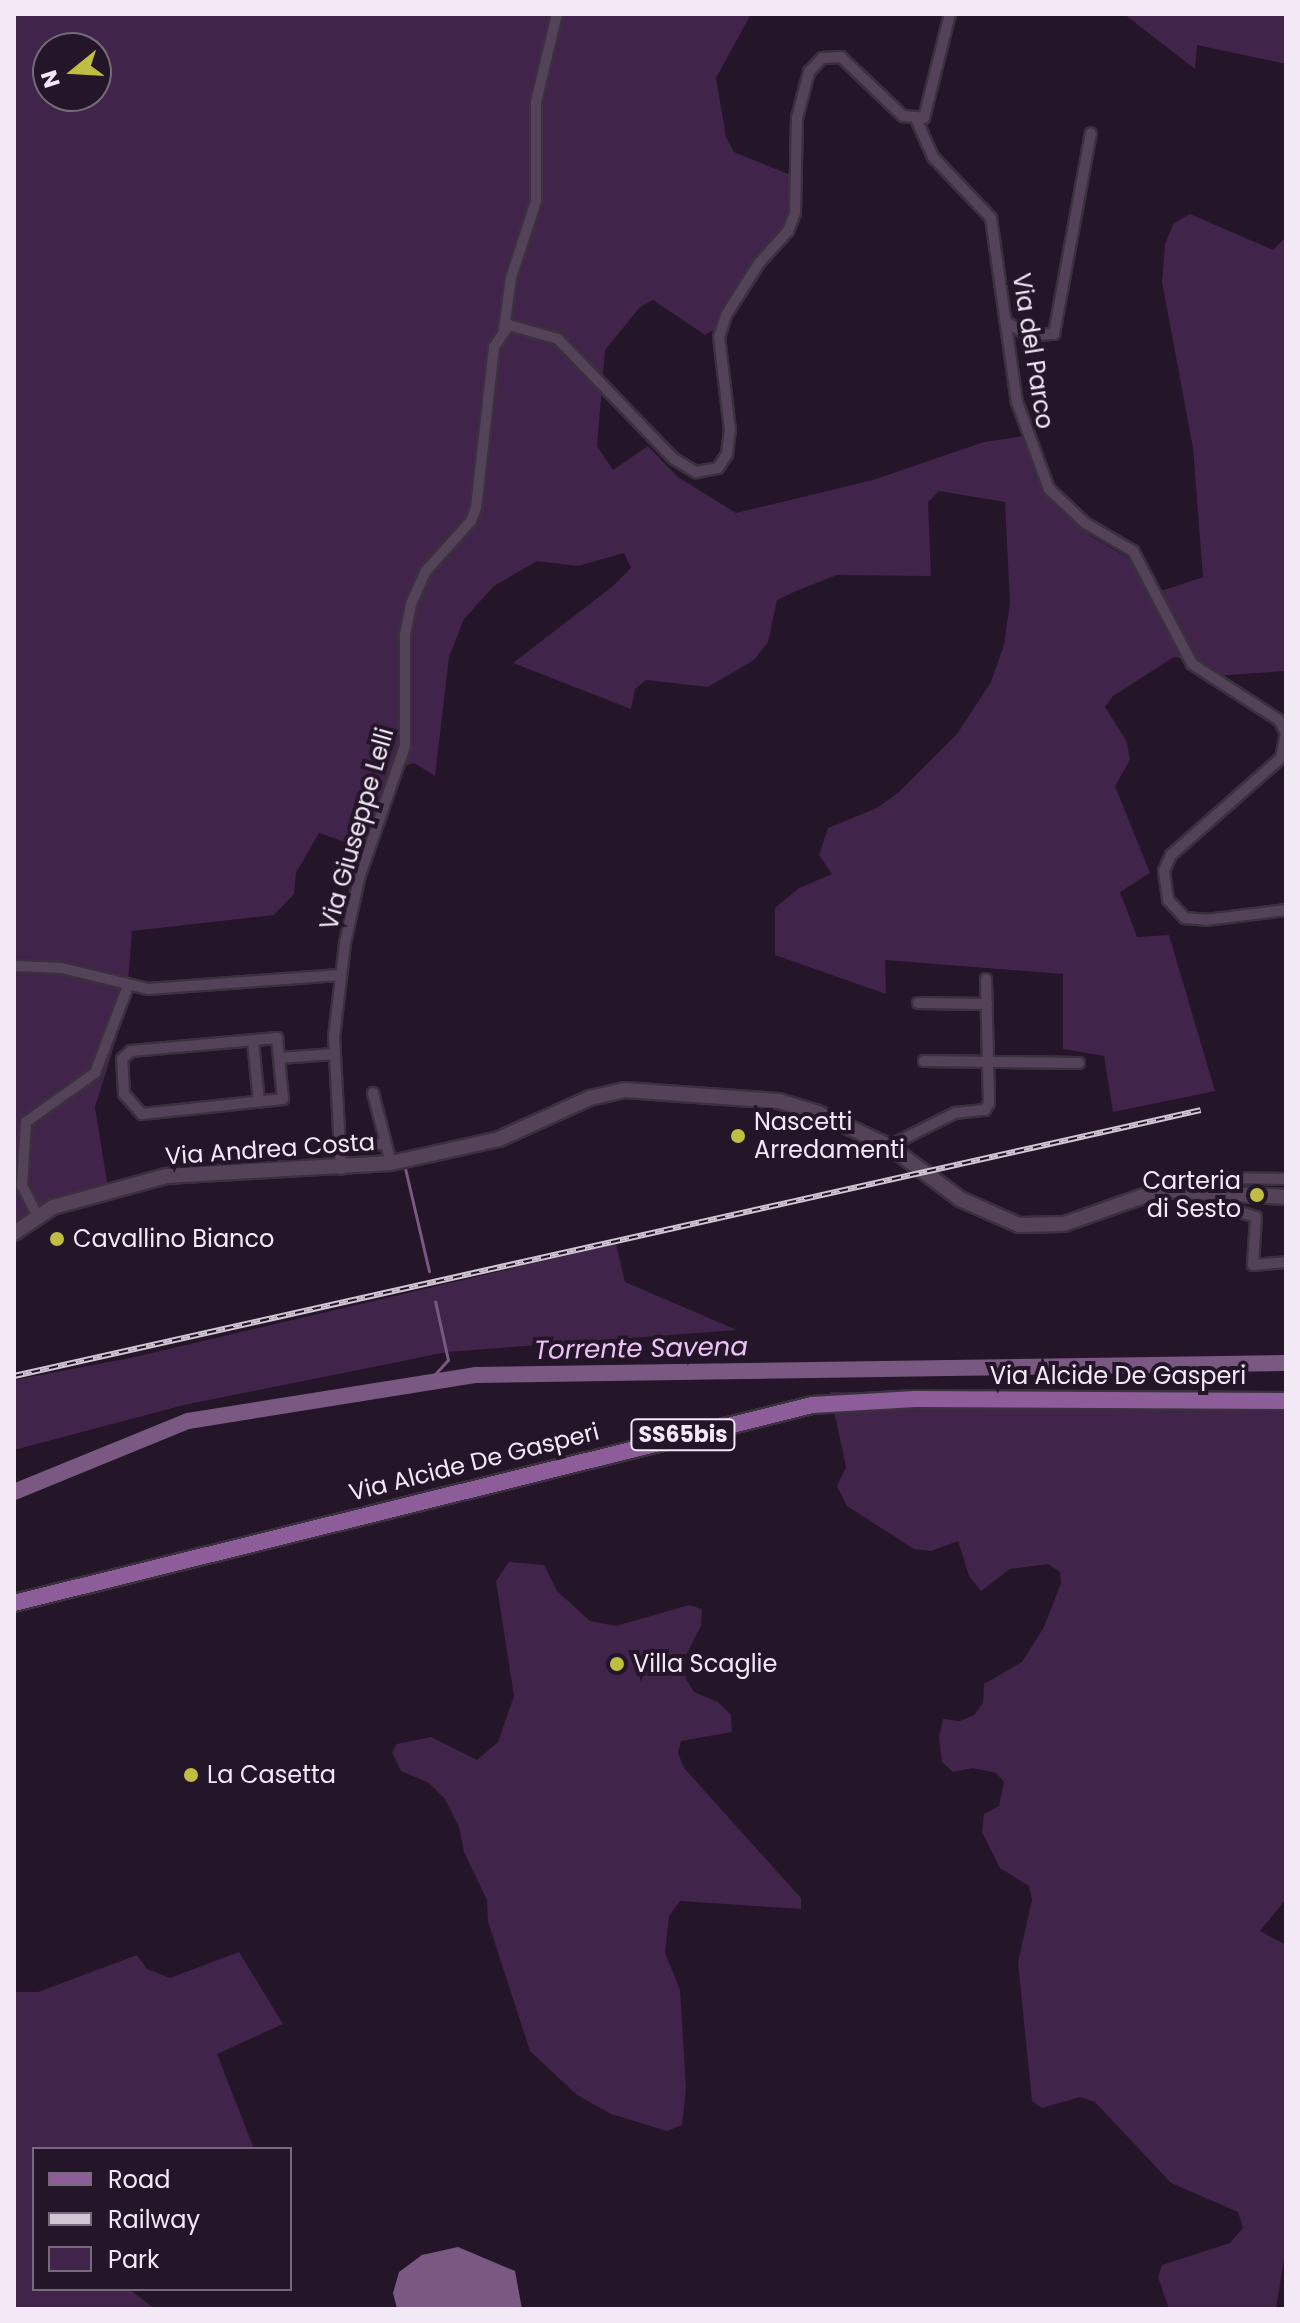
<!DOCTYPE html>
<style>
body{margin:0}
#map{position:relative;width:1300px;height:2323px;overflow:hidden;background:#241528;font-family:Poppins,sans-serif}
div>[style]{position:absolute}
.green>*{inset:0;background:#412449}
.water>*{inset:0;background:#795982}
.stream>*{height:3px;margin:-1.5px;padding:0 1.5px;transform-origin:1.5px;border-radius:1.5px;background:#795982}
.river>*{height:16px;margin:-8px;padding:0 8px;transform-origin:8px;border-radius:8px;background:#795982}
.roads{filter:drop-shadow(2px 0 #3b303e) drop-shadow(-2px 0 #3b303e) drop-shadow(0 2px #3b303e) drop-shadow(0 -2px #3b303e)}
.street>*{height:10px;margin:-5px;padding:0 5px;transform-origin:5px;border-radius:5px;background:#544358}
.secondary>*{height:14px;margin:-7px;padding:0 7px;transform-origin:7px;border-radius:7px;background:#544358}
.primary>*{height:16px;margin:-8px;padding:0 8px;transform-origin:8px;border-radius:8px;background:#8d5d99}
.rail>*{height:6px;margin-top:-3px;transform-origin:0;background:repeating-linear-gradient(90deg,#241528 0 9px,#d1c6d4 0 18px);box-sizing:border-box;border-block:2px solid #d1c6d4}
.dots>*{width:22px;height:22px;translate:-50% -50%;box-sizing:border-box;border:4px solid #241528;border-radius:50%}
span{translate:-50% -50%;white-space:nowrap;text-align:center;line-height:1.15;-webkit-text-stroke:8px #241528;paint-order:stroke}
.shield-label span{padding:2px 6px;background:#241528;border:2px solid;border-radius:6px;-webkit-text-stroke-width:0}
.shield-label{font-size:22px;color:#f3e9f6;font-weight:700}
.street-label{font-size:24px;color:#f3e9f6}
.poi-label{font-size:24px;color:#f3e9f6}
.left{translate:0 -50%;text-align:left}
.right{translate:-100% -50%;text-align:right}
.water-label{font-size:26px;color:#ecc3f7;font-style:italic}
.frame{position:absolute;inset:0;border:16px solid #f3e9f6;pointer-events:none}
.legend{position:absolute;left:32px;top:2147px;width:260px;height:144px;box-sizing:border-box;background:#241528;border:2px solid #776a7a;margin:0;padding:10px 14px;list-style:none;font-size:24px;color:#f3e9f6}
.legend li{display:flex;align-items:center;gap:16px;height:40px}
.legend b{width:40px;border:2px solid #776a7a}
.north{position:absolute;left:32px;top:32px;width:80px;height:80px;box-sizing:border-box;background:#241528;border:2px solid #776a7a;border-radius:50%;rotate:252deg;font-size:22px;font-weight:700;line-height:32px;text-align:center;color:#f3e9f6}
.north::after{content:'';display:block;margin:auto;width:28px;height:36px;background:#bfbe42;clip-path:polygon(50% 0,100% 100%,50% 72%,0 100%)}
</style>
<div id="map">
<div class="green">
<i style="clip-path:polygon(evenodd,14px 14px,751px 14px,716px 78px,726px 137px,734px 152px,793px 176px,789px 226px,717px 328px,705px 335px,653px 300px,640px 307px,605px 350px,597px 446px,613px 470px,648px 446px,678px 477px,736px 513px,873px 480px,984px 442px,1024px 436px,1036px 476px,1051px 501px,1091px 536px,1132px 560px,1142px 570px,1152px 594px,1203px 577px,1193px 448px,1162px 282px,1165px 244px,1173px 224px,1190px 214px,1273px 250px,1286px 237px,1286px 671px,1213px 676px,1187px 659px,1174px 657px,1113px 696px,1105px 707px,1127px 742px,1130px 760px,1115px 786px,1150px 873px,1120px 892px,1137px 937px,1169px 935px,1215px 1091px,1113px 1112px,1104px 1056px,1063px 1049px,1063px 974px,885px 960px,886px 994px,775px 955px,775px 908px,799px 888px,832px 874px,819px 855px,828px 828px,877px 808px,899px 792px,957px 734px,991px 682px,1004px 645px,1010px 602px,1005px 502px,939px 491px,928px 502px,931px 576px,837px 575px,796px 591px,777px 600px,768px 642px,754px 660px,708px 687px,646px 680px,635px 689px,631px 709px,513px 663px,613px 586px,631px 568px,624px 553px,578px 566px,537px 561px,494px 586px,464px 619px,449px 657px,435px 776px,414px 763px,392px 770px,362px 848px,319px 833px,296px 873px,294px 894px,274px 915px,132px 931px,126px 1008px,95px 1107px,108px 1188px,46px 1210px,14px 1236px,14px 14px,48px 48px,96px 48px,96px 96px,48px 96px,48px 48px)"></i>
<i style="clip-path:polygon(1124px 14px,1286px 14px,1286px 64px,1197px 45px,1195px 69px)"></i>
<i style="clip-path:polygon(616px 1244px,625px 1282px,737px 1330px,447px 1352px,184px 1405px,14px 1450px,14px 1380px,135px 1357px)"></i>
<i style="clip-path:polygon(830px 1392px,1286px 1401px,1286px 1899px,1260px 1931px,1286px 1945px,1286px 2247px,1276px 2309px,1169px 2309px,1158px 2277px,1162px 2265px,1230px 2243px,1243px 2228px,1238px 2212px,1171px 2183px,1095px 2102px,1080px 2097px,1042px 2108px,1032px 2101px,1018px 1962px,1032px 1900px,1029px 1886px,1000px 1868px,982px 1832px,984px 1814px,999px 1806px,1004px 1782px,996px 1773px,973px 1768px,953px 1772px,942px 1762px,939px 1737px,943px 1719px,960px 1721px,974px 1715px,983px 1703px,984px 1684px,1022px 1662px,1044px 1627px,1061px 1583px,1060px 1572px,1048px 1564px,1010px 1569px,981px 1591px,969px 1576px,958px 1541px,931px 1551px,914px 1549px,847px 1506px,837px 1486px,846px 1467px)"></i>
<i style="clip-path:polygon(509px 1562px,544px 1565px,557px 1591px,590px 1621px,616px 1626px,689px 1605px,702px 1609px,701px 1626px,684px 1659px,686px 1679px,694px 1692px,718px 1702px,731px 1715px,732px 1732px,681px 1741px,678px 1753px,684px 1768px,801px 1898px,801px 1909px,680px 1901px,669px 1916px,665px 1953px,680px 1990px,686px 2088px,682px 2125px,667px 2131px,611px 2114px,577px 2095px,530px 2051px,488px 1922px,487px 1900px,464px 1852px,459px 1827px,445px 1799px,429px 1783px,401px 1771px,392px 1752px,397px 1744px,431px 1737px,477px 1760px,498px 1742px,514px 1696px,496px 1581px)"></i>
<i style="clip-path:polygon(239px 1952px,283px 2024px,217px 2054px,254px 2149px,34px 2149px,34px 2289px,129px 2289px,155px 2309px,14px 2309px,14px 1992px,38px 1992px,137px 1955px,147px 1969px,170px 1978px)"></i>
</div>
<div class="water">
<i style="clip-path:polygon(458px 2247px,515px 2271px,522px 2309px,397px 2309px,393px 2293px,399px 2272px,422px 2255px)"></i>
</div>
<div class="stream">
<i style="left:405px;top:1168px;width:106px;rotate:76.9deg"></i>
<i style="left:427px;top:1383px;width:31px;rotate:-48deg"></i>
<i style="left:448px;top:1360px;width:60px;rotate:-102.4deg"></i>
</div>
<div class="river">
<i style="left:14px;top:1492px;width:188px;rotate:-22.2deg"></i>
<i style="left:188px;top:1421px;width:292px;rotate:-9.1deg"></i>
<i style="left:476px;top:1375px;width:810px;rotate:-0.85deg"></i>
</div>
<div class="roads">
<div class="street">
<i style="left:917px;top:121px;width:39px;rotate:66deg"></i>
<i style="left:933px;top:157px;width:84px;rotate:46.4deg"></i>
<i style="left:991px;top:218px;width:186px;rotate:82deg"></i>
<i style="left:1017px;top:402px;width:93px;rotate:69.8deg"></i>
<i style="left:1049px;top:489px;width:50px;rotate:43.4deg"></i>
<i style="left:1085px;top:523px;width:56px;rotate:30.3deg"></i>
<i style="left:1133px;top:551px;width:127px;rotate:62.4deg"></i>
<i style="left:1192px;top:664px;width:103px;rotate:32.8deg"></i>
<i style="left:1279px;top:720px;width:15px;rotate:62deg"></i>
<i style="left:1286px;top:733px;width:25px;rotate:101deg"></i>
<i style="left:1281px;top:758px;width:147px;rotate:138.6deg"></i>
<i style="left:1171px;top:855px;width:17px;rotate:114deg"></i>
<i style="left:1164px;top:871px;width:29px;rotate:82deg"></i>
<i style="left:1168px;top:900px;width:25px;rotate:47deg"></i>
<i style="left:1185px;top:918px;width:21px;rotate:5deg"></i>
<i style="left:1206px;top:920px;width:81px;rotate:-7.1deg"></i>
<i style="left:1006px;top:322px;width:27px;rotate:31deg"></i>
<i style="left:1029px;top:336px;width:25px;rotate:-5deg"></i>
<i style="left:1054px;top:334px;width:204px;rotate:-79.6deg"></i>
<i style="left:504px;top:329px;width:51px;rotate:-82.2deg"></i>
<i style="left:511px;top:278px;width:81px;rotate:-72deg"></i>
<i style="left:536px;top:201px;width:99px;rotate:-90deg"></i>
<i style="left:536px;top:102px;width:90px;rotate:-76.6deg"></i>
<i style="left:14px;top:966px;width:48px;rotate:2.4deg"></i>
<i style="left:62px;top:968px;width:89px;rotate:13.7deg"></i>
<i style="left:148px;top:989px;width:192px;rotate:-4.2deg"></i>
<i style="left:918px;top:1003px;width:69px;rotate:0.8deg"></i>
<i style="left:277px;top:1038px;width:61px;rotate:84.4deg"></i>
<i style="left:283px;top:1099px;width:142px;rotate:173.9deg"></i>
<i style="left:142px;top:1114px;width:27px;rotate:-132deg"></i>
<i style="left:124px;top:1094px;width:35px;rotate:-93deg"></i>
<i style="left:122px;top:1059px;width:12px;rotate:-42deg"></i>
<i style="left:131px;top:1051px;width:147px;rotate:-5.1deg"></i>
<i style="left:253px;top:1041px;width:61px;rotate:84.4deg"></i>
<i style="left:279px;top:1058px;width:55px;rotate:-4.2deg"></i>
<i style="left:924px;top:1061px;width:155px;rotate:0.7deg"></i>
<i style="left:373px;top:1093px;width:72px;rotate:75.6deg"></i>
<i style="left:340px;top:1145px;width:44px;rotate:-1.3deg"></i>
<i style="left:889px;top:1146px;width:74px;rotate:-26.6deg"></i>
<i style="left:955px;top:1113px;width:30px;rotate:-6deg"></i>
<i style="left:985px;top:1110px;width:8px;rotate:-60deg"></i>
<i style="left:989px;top:1103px;width:124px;rotate:-91.4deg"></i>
<i style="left:341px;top:1169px;width:132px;rotate:-93deg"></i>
<i style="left:334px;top:1037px;width:95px;rotate:-83.3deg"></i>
<i style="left:345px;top:943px;width:70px;rotate:-77.6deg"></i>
<i style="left:360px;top:875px;width:137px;rotate:-70.8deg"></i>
<i style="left:405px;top:746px;width:111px;rotate:-90deg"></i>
<i style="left:405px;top:635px;width:32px;rotate:-79deg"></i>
<i style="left:411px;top:604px;width:35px;rotate:-66deg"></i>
<i style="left:425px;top:572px;width:69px;rotate:-48deg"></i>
<i style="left:471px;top:521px;width:14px;rotate:-69deg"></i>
<i style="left:476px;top:508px;width:162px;rotate:-83.6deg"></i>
<i style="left:494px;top:347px;width:27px;rotate:-56deg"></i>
<i style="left:509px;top:325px;width:51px;rotate:15.9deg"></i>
<i style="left:558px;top:339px;width:167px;rotate:46deg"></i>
<i style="left:674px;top:459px;width:26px;rotate:31deg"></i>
<i style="left:696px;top:472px;width:22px;rotate:-10deg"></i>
<i style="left:718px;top:468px;width:17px;rotate:-57deg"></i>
<i style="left:727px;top:454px;width:24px;rotate:-83deg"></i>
<i style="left:730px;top:430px;width:94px;rotate:-96.7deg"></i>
<i style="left:719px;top:337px;width:23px;rotate:-72deg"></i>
<i style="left:726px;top:315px;width:62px;rotate:-57.6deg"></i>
<i style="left:759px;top:263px;width:43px;rotate:-47.8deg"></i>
<i style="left:788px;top:231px;width:19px;rotate:-69deg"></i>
<i style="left:795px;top:213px;width:95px;rotate:-88.8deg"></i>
<i style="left:797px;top:118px;width:48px;rotate:-75.4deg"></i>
<i style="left:809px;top:72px;width:19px;rotate:-47deg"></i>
<i style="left:822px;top:58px;width:19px;rotate:-3deg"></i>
<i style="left:841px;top:57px;width:86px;rotate:43.6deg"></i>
<i style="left:903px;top:116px;width:21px;rotate:5deg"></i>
<i style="left:924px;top:118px;width:107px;rotate:-76deg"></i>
<i style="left:1214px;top:1191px;width:20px;rotate:-41deg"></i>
<i style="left:1229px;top:1178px;width:57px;rotate:1deg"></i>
<i style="left:1226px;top:1192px;width:20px;rotate:66deg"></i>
<i style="left:1234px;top:1210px;width:23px;rotate:18deg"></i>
<i style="left:1256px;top:1217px;width:48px;rotate:93.6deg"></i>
<i style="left:1253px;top:1265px;width:33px;rotate:-5deg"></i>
<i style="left:37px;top:1215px;width:33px;rotate:-117deg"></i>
<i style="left:22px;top:1186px;width:64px;rotate:-86.4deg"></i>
<i style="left:26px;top:1122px;width:85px;rotate:-35.4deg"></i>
<i style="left:95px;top:1073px;width:93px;rotate:-69.2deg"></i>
</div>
<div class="secondary">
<i style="left:14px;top:1233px;width:47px;rotate:-33.7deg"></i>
<i style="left:53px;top:1207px;width:117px;rotate:-15.3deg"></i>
<i style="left:166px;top:1176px;width:225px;rotate:-3.3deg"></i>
<i style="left:391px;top:1163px;width:111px;rotate:-12.5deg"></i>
<i style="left:499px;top:1139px;width:100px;rotate:-24.3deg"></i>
<i style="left:590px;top:1098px;width:36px;rotate:-13deg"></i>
<i style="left:625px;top:1090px;width:154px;rotate:4.1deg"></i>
<i style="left:779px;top:1101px;width:39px;rotate:17deg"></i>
<i style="left:816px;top:1112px;width:81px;rotate:25deg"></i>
<i style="left:889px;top:1146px;width:89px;rotate:36.7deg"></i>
<i style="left:960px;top:1199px;width:64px;rotate:23.8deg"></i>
<i style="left:1019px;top:1225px;width:45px;rotate:-1.3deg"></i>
<i style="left:1064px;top:1224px;width:103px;rotate:-19.3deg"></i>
<i style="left:1161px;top:1190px;width:125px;rotate:3.2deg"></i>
</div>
<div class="primary">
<i style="left:14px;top:1603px;width:822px;rotate:-13.93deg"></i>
<i style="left:812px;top:1405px;width:103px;rotate:-3.3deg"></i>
<i style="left:915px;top:1399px;width:371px;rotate:0.3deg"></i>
</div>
</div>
<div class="rail">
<i style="left:14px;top:1376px;width:1216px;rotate:-12.63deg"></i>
</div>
<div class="dots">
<i style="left:738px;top:1136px;background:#bfbe42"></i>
<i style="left:1257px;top:1195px;background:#bfbe42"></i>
<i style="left:57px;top:1239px;background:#bfbe42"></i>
<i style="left:617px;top:1664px;background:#bfbe42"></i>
<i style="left:191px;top:1775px;background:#bfbe42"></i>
</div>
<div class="shield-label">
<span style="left:683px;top:1435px">SS65bis</span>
</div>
<div class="street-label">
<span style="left:1033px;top:351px;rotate:81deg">Via del Parco</span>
<span style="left:357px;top:829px;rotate:-74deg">Via Giuseppe Lelli</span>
<span style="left:270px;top:1149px;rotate:-4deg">Via Andrea Costa</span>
<span style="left:1118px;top:1376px">Via Alcide De Gasperi</span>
<span style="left:474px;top:1462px;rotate:-14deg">Via Alcide De Gasperi</span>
</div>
<div class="poi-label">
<span class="left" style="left:754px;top:1136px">Nascetti<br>Arredamenti</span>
<span class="right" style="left:1241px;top:1195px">Carteria<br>di Sesto</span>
<span class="left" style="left:73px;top:1239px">Cavallino Bianco</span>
<span class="left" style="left:633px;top:1664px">Villa Scaglie</span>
<span class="left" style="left:207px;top:1775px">La Casetta</span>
</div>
<div class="water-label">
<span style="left:641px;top:1349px;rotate:-1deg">Torrente Savena</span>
</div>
<div class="frame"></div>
<ul class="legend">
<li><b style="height:10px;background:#8d5d99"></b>Road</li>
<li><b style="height:10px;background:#d1c6d4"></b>Railway</li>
<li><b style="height:22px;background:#412449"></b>Park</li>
</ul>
<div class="north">N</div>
</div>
